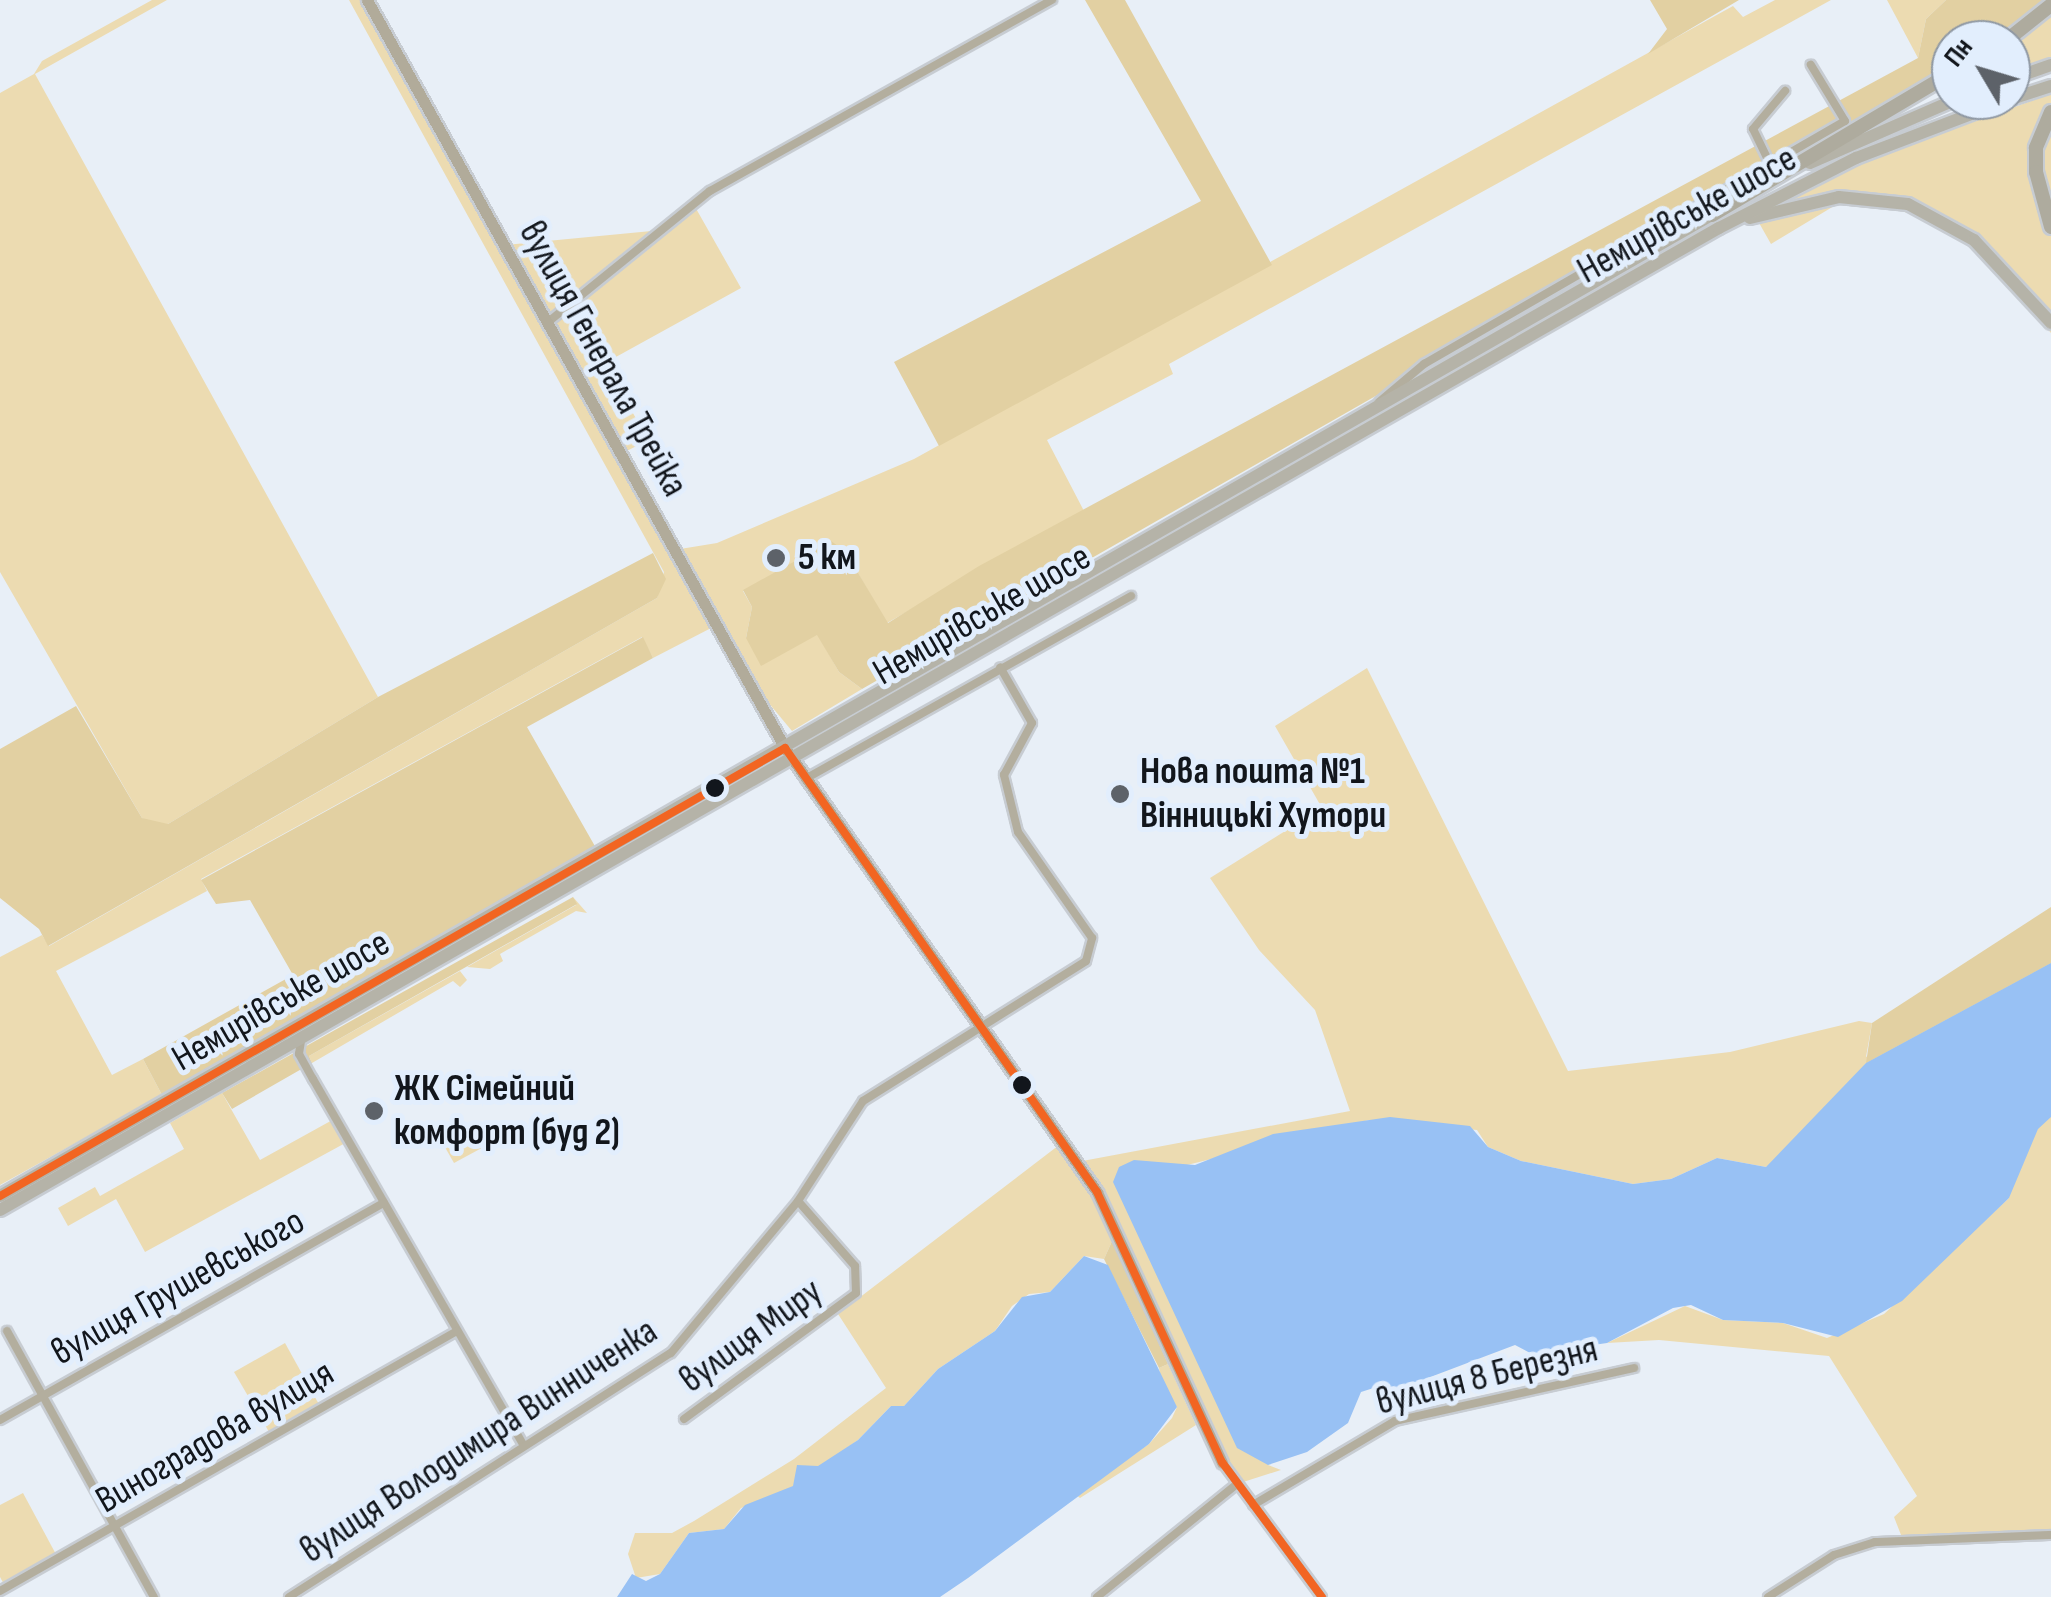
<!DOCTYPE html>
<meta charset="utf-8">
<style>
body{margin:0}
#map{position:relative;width:2051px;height:1597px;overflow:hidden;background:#e8eff7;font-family:"Sofia Sans Condensed",sans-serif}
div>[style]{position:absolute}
.green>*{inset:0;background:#ecdbb1}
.forest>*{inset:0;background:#e2d0a2}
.water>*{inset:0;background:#98c1f4}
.roads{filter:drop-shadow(2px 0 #c7ccd2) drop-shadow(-2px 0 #c7ccd2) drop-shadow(0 2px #c7ccd2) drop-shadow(0 -2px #c7ccd2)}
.street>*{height:8px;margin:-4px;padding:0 4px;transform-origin:4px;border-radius:4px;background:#b3ae9e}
.secondary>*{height:11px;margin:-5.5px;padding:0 5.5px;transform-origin:5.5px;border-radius:5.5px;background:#b1ab9a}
.primary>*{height:12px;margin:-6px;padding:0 6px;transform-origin:6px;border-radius:6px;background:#b5b3a8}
.highway>*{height:14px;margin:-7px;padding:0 7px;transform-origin:7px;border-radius:7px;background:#aeab9e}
.bus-1>*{height:8px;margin:-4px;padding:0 4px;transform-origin:4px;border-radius:4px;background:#f26522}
.dots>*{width:28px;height:28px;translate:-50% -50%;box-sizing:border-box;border:5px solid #e2eefd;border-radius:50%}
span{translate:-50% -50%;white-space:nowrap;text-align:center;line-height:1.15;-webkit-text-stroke:10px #e2eefd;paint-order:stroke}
.street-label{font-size:38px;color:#12161c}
.poi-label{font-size:38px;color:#12161c;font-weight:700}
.left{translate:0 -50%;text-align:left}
.north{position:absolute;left:1931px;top:20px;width:100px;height:100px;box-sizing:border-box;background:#e2eefd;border:2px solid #8f98a3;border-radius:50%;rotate:308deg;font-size:28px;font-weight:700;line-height:40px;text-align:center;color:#12161c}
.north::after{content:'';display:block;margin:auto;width:35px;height:45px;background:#5d6269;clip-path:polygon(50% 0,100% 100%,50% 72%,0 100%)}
</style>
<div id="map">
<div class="green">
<i style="clip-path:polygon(152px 0,167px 0,35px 74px,378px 697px,168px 824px,154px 825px,142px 818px,0 572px,0 93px,34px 74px,42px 61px)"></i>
<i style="clip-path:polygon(349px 0,367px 0,506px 245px,662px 230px,694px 205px,741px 288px,605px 363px,648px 440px,621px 454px,674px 550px,717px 543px,914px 459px,1733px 6px,1743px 17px,1775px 0,1831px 0,1169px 364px,1173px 374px,1047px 440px,1084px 511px,887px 623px,845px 551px,743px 591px,752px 607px,746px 638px,818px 635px,839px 672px,862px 689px,792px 731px,767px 701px,758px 704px,715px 626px,653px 658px,642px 637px,201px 879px,207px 891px,56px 971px,112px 1075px,143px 1059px,162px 1095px,0 1185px,0 957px,42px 935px,49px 946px,657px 598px,664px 572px)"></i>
<i style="clip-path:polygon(1887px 0,1946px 0,1926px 19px,1918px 58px)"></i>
<i style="clip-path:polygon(2051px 0,2051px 65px,2011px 78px,2011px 40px,1997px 40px)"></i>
<i style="clip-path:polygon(2051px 94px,2051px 333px,1983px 256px,1926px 218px,1876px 204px,1839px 203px,1771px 244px,1754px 214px,1875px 157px)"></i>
<i style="clip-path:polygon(1367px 668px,1568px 1071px,1730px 1052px,1859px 1021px,1872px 1023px,1866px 1057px,2051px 958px,2051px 972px,1766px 1167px,1717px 1158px,1671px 1179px,1633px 1184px,1521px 1161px,1488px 1147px,1477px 1130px,1369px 1120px,1187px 1165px,1268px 1465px,1281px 1470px,1237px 1484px,1113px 1239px,1104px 1259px,1084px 1256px,1050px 1292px,1029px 1294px,1012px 1306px,995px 1331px,938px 1369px,904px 1406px,891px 1406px,858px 1440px,786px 1492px,741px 1508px,724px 1529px,689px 1533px,660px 1574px,636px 1578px,628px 1554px,635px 1533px,672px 1533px,694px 1521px,794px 1459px,886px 1388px,838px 1314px,1063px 1142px,1077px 1162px,1350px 1111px,1315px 1010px,1259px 950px,1210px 878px,1322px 808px,1275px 726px)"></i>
<i style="clip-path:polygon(573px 897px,587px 913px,576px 911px,500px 954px,503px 961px,490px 969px,467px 967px,576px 905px)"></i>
<i style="clip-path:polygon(460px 971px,467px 980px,460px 987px,453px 981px,312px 1063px,309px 1056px)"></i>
<i style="clip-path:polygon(222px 1093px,260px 1160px,336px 1118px,349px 1141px,145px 1252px,116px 1199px,68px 1226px,58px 1208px,95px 1187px,100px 1196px,184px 1149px,170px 1123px)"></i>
<i style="clip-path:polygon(2051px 1103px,2051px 1535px,1903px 1540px,1894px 1517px,1917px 1496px,1829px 1356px,1659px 1340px,1607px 1343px,1685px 1306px,1723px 1320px,1783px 1323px,1827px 1338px,1884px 1314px,2009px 1198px,2005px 1192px)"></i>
<i style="clip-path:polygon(479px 1122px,491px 1143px,454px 1163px,442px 1142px)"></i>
<i style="clip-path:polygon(285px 1343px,321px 1408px,272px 1437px,234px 1372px)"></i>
<i style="clip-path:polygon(1168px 1364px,1196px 1425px,1080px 1498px,1075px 1494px,1149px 1444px,1172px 1418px,1177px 1407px,1163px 1389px,1159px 1368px)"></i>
<i style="clip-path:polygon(23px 1493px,58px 1558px,6px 1588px,0 1577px,0 1505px)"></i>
</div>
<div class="forest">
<i style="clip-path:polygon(1085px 0,1125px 0,1272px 265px,939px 446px,894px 362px,1201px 201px)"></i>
<i style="clip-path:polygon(1650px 0,1739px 0,1648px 54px,1667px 29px)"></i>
<i style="clip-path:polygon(1946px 0,2050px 0,1997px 40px,1951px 40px,1951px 68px,862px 689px,839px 672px,817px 635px,761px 666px,746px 638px,752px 607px,743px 590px,831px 541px,845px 551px,888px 623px,979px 566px,1918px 58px,1926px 19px)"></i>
<i style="clip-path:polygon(653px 553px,666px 579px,657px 598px,48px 946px,39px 929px,0 898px,0 749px,76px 706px,142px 818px,168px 824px,378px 697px)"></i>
<i style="clip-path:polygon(643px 637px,653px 658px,527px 727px,596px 848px,162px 1095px,143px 1059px,293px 975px,250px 900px,216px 904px,201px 880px)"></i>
<i style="clip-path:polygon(573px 897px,577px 904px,309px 1056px,312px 1063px,232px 1109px,222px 1093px)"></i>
<i style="clip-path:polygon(2051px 907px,2051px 963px,1866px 1063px,1872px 1023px)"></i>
<i style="clip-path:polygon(1113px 1239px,1168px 1364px,1159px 1368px,1104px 1259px)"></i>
</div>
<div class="water">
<i style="clip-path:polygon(2051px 963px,2051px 1117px,2038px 1129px,2009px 1198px,1902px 1301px,1838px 1337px,1783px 1323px,1723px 1320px,1691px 1305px,1673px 1308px,1607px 1343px,1532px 1354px,1515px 1345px,1396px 1390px,1383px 1385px,1361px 1392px,1348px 1423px,1307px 1452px,1268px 1465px,1237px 1448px,1113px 1182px,1119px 1167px,1134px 1160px,1195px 1165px,1273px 1134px,1390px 1117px,1470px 1126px,1488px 1147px,1521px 1161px,1633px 1184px,1671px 1179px,1717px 1158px,1766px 1167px,1866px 1063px)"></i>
<i style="clip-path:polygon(1084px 1256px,1108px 1265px,1177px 1407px,1149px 1444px,968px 1578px,940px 1597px,617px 1597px,632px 1574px,646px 1581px,660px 1574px,689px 1533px,724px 1529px,745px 1505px,793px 1486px,797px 1465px,818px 1466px,858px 1440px,891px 1406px,904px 1406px,938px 1369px,995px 1331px,1022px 1297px,1050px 1292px)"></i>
</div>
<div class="roads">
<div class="street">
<i style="left:1771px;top:166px;width:41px;rotate:-115.9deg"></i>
<i style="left:1753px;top:129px;width:50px;rotate:-49.9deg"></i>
<i style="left:548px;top:322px;width:208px;rotate:-39deg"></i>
<i style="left:710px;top:191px;width:392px;rotate:-29.2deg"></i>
<i style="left:1379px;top:402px;width:59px;rotate:-40.2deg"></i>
<i style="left:1424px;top:364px;width:486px;rotate:-30deg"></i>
<i style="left:1845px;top:121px;width:66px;rotate:-121.3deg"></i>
<i style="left:805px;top:779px;width:374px;rotate:-29.3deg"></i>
<i style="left:301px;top:1041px;width:13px;rotate:99deg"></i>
<i style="left:299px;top:1054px;width:29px;rotate:61deg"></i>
<i style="left:313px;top:1079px;width:421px;rotate:60.1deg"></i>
<i style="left:7px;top:1331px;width:304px;rotate:61.1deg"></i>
<i style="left:684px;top:1419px;width:213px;rotate:-36.2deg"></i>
<i style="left:856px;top:1293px;width:27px;rotate:-92deg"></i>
<i style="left:855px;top:1266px;width:86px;rotate:-131.2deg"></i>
<i style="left:0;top:1420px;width:441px;rotate:-29.5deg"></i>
<i style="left:1222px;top:1462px;width:168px;rotate:53.5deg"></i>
<i style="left:1253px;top:1505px;width:165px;rotate:-30.6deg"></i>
<i style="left:1395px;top:1421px;width:245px;rotate:-12.5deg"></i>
<i style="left:0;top:1591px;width:526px;rotate:-29.64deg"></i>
<i style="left:289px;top:1597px;width:453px;rotate:-32.6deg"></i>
<i style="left:671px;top:1353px;width:198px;rotate:-50.1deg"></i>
<i style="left:798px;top:1201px;width:119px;rotate:-57deg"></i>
<i style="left:863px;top:1101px;width:263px;rotate:-32.1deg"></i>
<i style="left:1086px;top:961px;width:24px;rotate:-75deg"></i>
<i style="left:1092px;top:938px;width:129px;rotate:-124.9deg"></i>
<i style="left:1018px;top:832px;width:59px;rotate:-103.8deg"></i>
<i style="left:1004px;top:775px;width:59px;rotate:-61.7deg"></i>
<i style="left:1032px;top:723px;width:64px;rotate:-119.7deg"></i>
<i style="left:1097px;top:1597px;width:180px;rotate:-38.9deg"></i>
<i style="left:1768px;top:1597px;width:78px;rotate:-32.5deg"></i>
<i style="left:1834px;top:1555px;width:43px;rotate:-17.6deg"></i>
<i style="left:1875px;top:1542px;width:176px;rotate:-2.3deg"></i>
</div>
<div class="secondary">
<i style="left:367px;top:0;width:857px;rotate:60.8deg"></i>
<i style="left:785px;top:748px;width:543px;rotate:54.9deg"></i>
<i style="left:1097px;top:1192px;width:298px;rotate:65.2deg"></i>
</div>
<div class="primary">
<i style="left:2011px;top:79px;width:42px;rotate:-19.3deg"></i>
<i style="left:2011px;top:99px;width:42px;rotate:-18deg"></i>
<i style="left:1810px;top:163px;width:157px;rotate:-23.6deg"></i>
<i style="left:1750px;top:218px;width:91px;rotate:-13.3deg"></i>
<i style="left:1839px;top:197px;width:69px;rotate:5.8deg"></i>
<i style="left:1908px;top:204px;width:75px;rotate:28.6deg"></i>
<i style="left:1974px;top:240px;width:113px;rotate:47.1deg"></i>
<i style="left:0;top:1196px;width:1979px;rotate:-29.82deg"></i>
<i style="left:0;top:1210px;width:1980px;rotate:-29.74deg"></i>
<i style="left:1719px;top:228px;width:154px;rotate:-27.1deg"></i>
<i style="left:1856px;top:158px;width:163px;rotate:-20.9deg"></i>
</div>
<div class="highway">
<i style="left:2007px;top:40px;width:56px;rotate:-38.5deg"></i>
<i style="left:2051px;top:112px;width:39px;rotate:113deg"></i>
<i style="left:2036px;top:148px;width:24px;rotate:90deg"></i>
<i style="left:2036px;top:172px;width:57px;rotate:74.7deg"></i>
<i style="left:1712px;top:215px;width:278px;rotate:-30.7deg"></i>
</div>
</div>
<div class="bus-1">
<i style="left:0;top:1196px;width:904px;rotate:-29.71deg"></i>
<i style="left:785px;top:748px;width:543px;rotate:54.9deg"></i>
<i style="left:1097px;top:1192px;width:298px;rotate:65.2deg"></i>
<i style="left:1222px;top:1462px;width:168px;rotate:53.5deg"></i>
</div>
<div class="dots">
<i style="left:776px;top:558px;background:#5d6269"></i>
<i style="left:715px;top:788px;background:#12161c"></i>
<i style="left:1120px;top:794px;background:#5d6269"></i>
<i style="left:1022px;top:1085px;background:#12161c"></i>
<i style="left:374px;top:1111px;background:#5d6269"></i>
</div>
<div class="street-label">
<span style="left:1687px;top:215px;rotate:-29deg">Немирівське шосе</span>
<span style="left:603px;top:359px;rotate:61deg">вулиця Генерала Трейка</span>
<span style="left:982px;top:615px;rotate:-30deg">Немирівське шосе</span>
<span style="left:281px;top:1001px;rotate:-30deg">Немирівське шосе</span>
<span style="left:178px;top:1287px;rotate:-29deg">вулиця Грушевського</span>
<span style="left:751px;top:1336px;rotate:-36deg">вулиця Миру</span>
<span style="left:1487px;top:1376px;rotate:-14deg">вулиця 8 Березня</span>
<span style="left:215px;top:1437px;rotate:-30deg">Виноградова вулиця</span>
<span style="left:479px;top:1441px;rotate:-33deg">вулиця Володимира Винниченка</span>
</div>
<div class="poi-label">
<span class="left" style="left:798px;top:558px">5 км</span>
<span class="left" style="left:1140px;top:794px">Нова пошта №1<br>Вінницькі Хутори</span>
<span class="left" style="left:394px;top:1111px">ЖК Сімейний<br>комфорт (буд 2)</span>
</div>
<div class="north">Пн</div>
</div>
